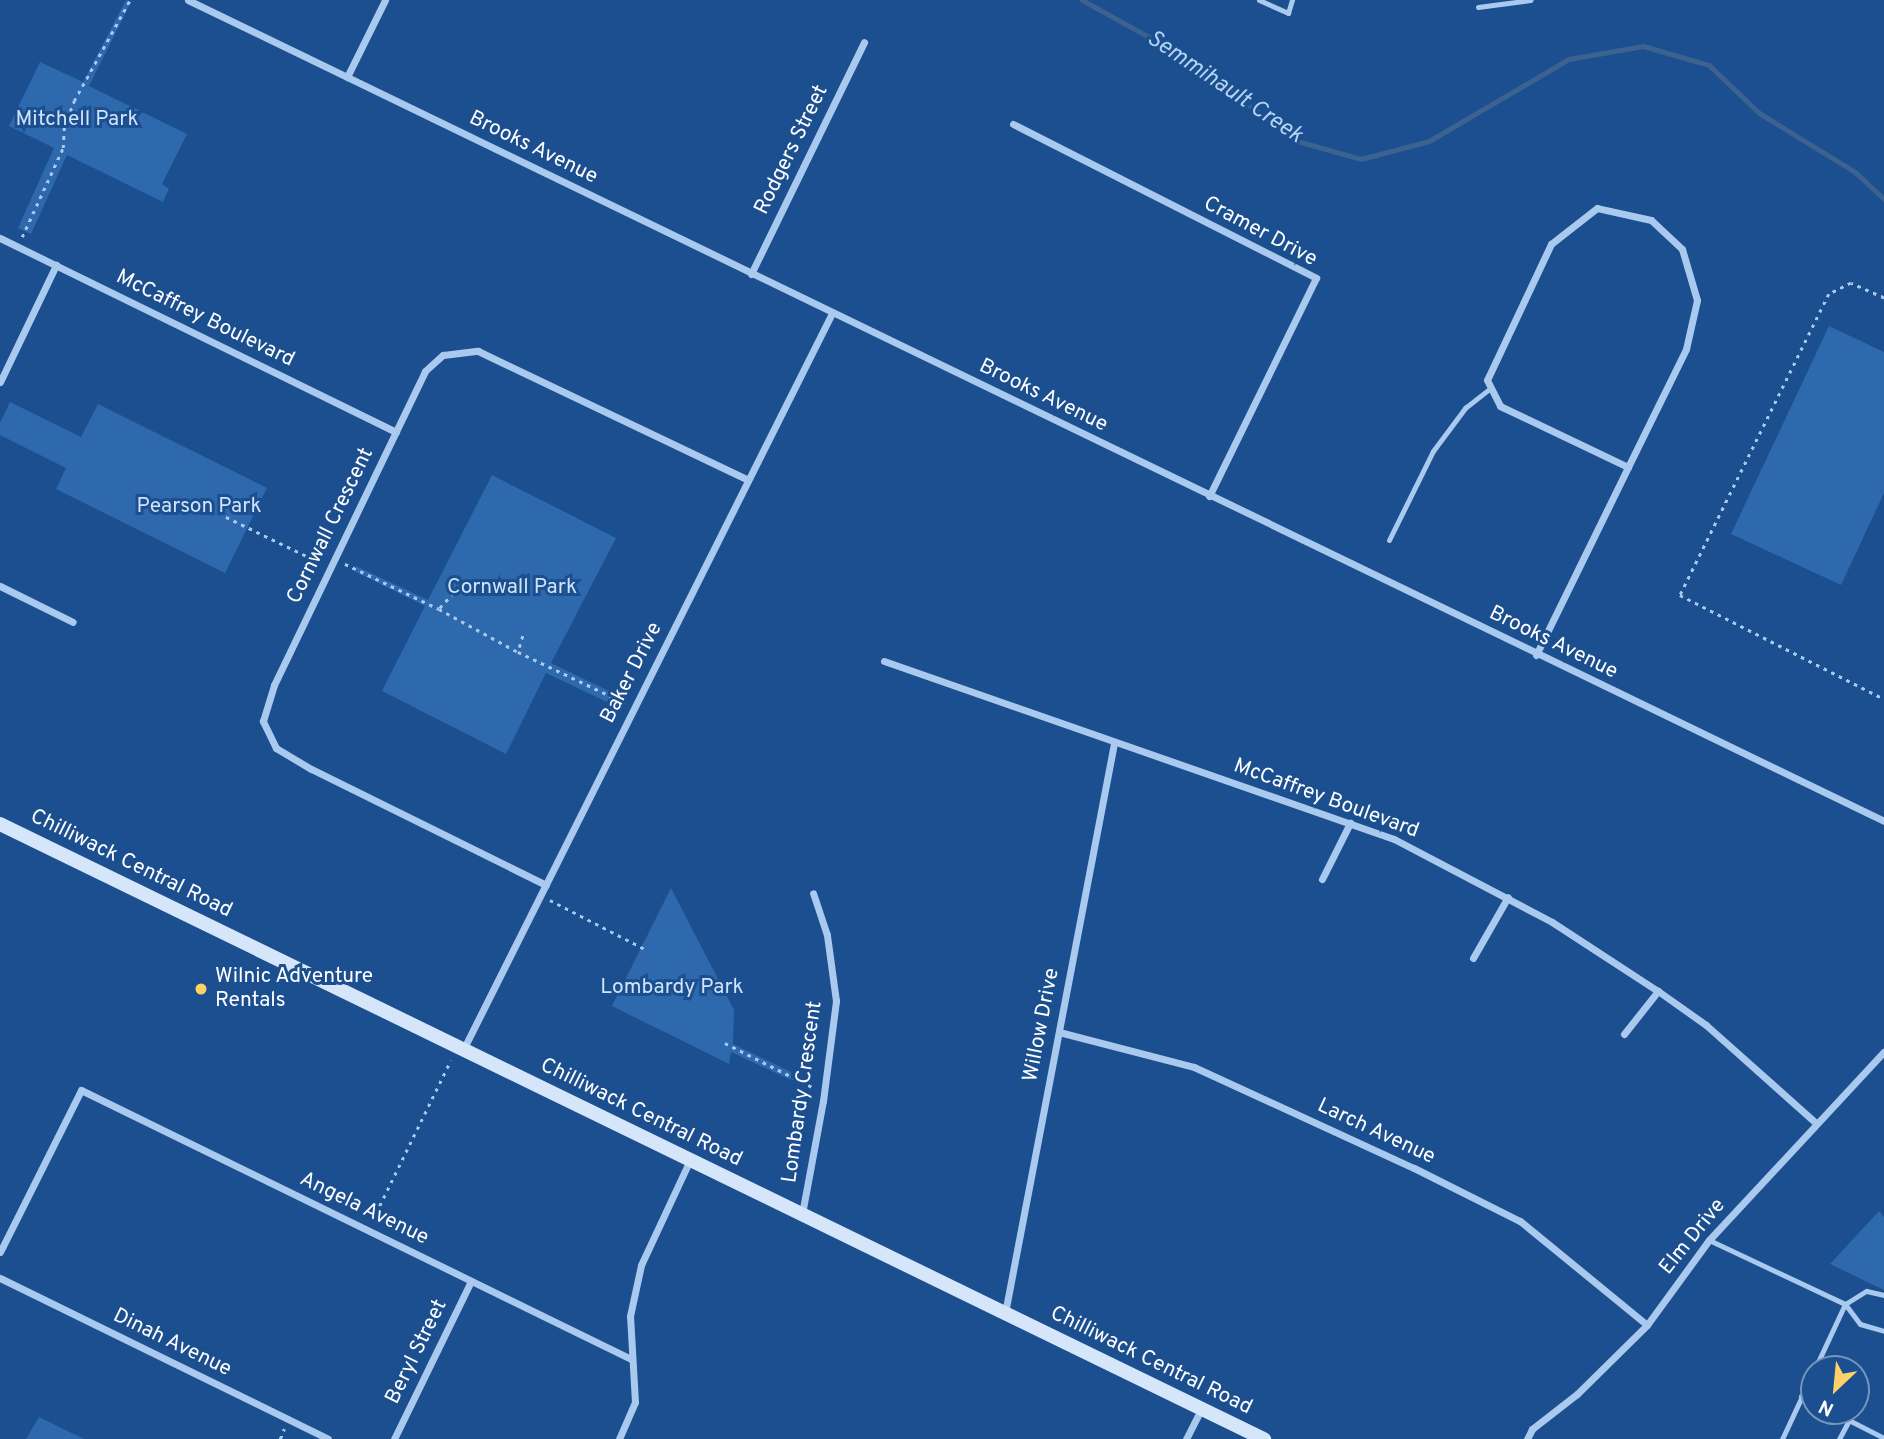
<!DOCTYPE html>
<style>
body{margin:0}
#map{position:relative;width:1884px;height:1439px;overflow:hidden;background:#1b4f8f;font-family:Overpass,sans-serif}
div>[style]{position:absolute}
.green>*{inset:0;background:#2e69ad}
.stream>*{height:5px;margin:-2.5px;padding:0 2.5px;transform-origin:2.5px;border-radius:2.5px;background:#3c6290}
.path>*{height:2.5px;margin-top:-1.25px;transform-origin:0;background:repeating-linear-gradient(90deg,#a9c9ee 0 3.5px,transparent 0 8.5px)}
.lane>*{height:5px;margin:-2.5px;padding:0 2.5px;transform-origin:2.5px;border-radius:2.5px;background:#a9c9ee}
.street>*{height:7px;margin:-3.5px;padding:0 3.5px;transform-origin:3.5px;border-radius:3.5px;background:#a9c9ee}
.secondary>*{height:14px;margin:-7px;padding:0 7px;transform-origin:7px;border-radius:7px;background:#d6e6fa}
.dots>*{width:19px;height:19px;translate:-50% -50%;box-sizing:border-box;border:4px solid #1b4f8f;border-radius:50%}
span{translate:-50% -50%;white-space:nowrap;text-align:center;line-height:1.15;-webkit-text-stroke:6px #1b4f8f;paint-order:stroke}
.park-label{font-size:21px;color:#cfe3fa}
.street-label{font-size:21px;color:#fff}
.poi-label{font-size:21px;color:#fff}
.left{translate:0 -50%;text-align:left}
.water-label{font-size:23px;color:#b5d3f5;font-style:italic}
.north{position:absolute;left:1800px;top:1355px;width:70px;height:70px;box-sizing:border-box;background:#1b4f8f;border:2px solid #7695bc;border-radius:50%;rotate:206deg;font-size:19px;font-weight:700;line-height:28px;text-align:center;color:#fff}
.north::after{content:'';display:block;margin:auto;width:24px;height:32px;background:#ffd166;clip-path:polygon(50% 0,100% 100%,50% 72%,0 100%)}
</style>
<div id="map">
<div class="green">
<i style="clip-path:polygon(126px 0,131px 2px,89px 86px,187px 134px,162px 184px,169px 189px,163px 202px,67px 155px,31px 234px,18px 228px,54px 148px,9px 126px,40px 62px,83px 82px)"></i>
<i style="clip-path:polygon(1829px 326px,1884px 352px,1884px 493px,1841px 585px,1731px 534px)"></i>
<i style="clip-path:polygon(10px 402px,81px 437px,98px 404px,267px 488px,225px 573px,56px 489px,66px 468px,0 435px,0 423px)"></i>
<i style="clip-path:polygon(492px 475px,616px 538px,551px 663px,615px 694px,611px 704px,546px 673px,506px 754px,382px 691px,425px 606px,354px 571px,356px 566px,428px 600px)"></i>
<i style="clip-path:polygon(671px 888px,734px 1010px,733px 1044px,791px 1072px,791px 1080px,731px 1052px,729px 1064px,612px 1006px)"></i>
<i style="clip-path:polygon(1879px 1211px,1884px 1217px,1884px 1290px,1830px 1264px)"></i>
<i style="clip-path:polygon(39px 1417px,84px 1439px,26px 1439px)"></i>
</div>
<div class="stream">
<i style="left:1082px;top:0;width:112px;rotate:28.9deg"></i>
<i style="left:1180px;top:54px;width:146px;rotate:36.6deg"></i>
<i style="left:1297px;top:141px;width:66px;rotate:15.7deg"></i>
<i style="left:1361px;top:159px;width:70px;rotate:-14.8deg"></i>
<i style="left:1429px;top:141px;width:162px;rotate:-30.4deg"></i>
<i style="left:1569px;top:59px;width:75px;rotate:-10deg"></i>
<i style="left:1643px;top:46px;width:69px;rotate:16.1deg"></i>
<i style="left:1709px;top:65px;width:69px;rotate:43.8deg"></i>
<i style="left:1759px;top:113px;width:113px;rotate:31.6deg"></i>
<i style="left:1855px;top:172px;width:40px;rotate:43deg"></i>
</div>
<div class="path">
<i style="left:22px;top:237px;width:98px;rotate:-65.3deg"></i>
<i style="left:63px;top:148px;width:21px;rotate:-87deg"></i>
<i style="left:64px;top:127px;width:28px;rotate:-69deg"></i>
<i style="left:74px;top:101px;width:115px;rotate:-61deg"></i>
<i style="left:1884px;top:298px;width:36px;rotate:-156deg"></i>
<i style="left:1851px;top:283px;width:25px;rotate:153deg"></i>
<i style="left:1829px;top:294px;width:336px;rotate:116.3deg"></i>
<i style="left:1680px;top:595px;width:229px;rotate:27deg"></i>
<i style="left:226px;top:517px;width:106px;rotate:25.8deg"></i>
<i style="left:345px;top:564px;width:104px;rotate:25.6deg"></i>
<i style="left:454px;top:593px;width:22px;rotate:133deg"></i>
<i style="left:439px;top:609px;width:90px;rotate:28.6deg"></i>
<i style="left:523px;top:636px;width:17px;rotate:107deg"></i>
<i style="left:518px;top:652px;width:119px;rotate:25.5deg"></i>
<i style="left:550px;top:900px;width:109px;rotate:27.3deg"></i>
<i style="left:725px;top:1043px;width:97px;rotate:26.8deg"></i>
<i style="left:372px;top:1221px;width:179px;rotate:-63.9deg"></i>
<i style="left:280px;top:1439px;width:11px;rotate:-68deg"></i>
</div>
<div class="lane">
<i style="left:1259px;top:0;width:32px;rotate:24deg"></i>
<i style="left:1288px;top:13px;width:14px;rotate:-73deg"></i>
<i style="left:1478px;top:7px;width:53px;rotate:-7.5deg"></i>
<i style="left:1389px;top:540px;width:99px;rotate:-63.7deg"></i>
<i style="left:1433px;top:451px;width:54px;rotate:-53.3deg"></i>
<i style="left:1465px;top:408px;width:29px;rotate:-38deg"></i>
<i style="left:1709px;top:1240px;width:150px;rotate:25.2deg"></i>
<i style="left:1845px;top:1304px;width:149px;rotate:115deg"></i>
<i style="left:1884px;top:1295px;width:18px;rotate:-167deg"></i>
<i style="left:1866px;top:1291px;width:25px;rotate:148deg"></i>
<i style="left:1845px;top:1304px;width:25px;rotate:53deg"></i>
<i style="left:1860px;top:1324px;width:25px;rotate:16deg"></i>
<i style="left:1801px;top:1396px;width:15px;rotate:28deg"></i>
<i style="left:1831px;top:1411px;width:59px;rotate:27deg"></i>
<i style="left:1839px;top:1439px;width:21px;rotate:-62deg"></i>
</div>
<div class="street">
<i style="left:188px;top:0;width:1884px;rotate:25.83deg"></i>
<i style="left:347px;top:77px;width:86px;rotate:-63.7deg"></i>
<i style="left:1013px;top:124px;width:340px;rotate:26.9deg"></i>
<i style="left:1316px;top:278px;width:243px;rotate:116.1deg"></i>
<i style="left:0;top:238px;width:441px;rotate:26.1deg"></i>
<i style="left:751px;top:274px;width:258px;rotate:-64deg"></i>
<i style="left:0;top:382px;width:130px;rotate:-64.4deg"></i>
<i style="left:0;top:586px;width:81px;rotate:26.3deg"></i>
<i style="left:1536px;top:655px;width:209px;rotate:-63.9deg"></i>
<i style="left:1628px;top:467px;width:131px;rotate:-63.8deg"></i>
<i style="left:1686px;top:349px;width:50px;rotate:-77.3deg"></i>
<i style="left:1697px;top:300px;width:53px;rotate:-106.4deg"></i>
<i style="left:1682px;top:249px;width:42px;rotate:-136.9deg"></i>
<i style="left:1651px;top:220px;width:55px;rotate:-167.5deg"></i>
<i style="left:1597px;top:208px;width:58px;rotate:142deg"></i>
<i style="left:1551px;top:244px;width:150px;rotate:115.2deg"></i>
<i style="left:1487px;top:380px;width:29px;rotate:63deg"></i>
<i style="left:1500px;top:406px;width:142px;rotate:25.5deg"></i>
<i style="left:884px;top:661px;width:540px;rotate:19.24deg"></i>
<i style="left:1394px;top:839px;width:178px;rotate:27.7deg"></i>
<i style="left:1552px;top:922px;width:126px;rotate:33.1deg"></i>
<i style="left:1658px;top:991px;width:59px;rotate:35.3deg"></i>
<i style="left:1706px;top:1025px;width:147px;rotate:41.7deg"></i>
<i style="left:1322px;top:879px;width:63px;rotate:-63.4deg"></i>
<i style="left:546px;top:885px;width:262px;rotate:-153.7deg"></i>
<i style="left:311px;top:769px;width:41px;rotate:-149deg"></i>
<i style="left:276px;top:748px;width:30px;rotate:-116deg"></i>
<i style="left:263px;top:721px;width:38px;rotate:-73deg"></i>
<i style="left:274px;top:685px;width:348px;rotate:-64.3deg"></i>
<i style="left:425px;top:371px;width:24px;rotate:-42deg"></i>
<i style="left:443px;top:355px;width:35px;rotate:-7deg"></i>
<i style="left:478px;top:351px;width:299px;rotate:25.5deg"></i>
<i style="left:1473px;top:958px;width:70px;rotate:-60.2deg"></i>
<i style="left:1059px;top:1032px;width:139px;rotate:14.5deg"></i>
<i style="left:1194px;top:1067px;width:242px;rotate:24.7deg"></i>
<i style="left:1414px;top:1168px;width:119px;rotate:26.6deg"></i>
<i style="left:1520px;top:1221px;width:164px;rotate:39.3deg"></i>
<i style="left:1624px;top:1034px;width:55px;rotate:-51.7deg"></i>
<i style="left:463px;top:1050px;width:824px;rotate:-63.4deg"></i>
<i style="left:802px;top:1214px;width:115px;rotate:-79.5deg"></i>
<i style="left:823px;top:1101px;width:101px;rotate:-82.6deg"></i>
<i style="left:836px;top:1001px;width:67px;rotate:-97.8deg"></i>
<i style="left:827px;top:935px;width:44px;rotate:-108.4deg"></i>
<i style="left:0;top:1252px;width:181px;rotate:-63.4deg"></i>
<i style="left:81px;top:1090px;width:612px;rotate:26.06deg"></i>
<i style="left:0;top:1278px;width:365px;rotate:26.1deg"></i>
<i style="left:1005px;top:1313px;width:580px;rotate:-79.17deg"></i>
<i style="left:394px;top:1439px;width:176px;rotate:-64deg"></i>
<i style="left:619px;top:1439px;width:40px;rotate:-66.6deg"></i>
<i style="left:635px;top:1402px;width:86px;rotate:-93.3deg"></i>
<i style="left:630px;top:1316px;width:52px;rotate:-77.8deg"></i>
<i style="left:641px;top:1265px;width:116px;rotate:-65deg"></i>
<i style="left:1186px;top:1439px;width:34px;rotate:-63deg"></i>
<i style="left:1527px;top:1439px;width:11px;rotate:-63deg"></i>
<i style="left:1532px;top:1429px;width:57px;rotate:-37.9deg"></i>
<i style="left:1577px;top:1394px;width:98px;rotate:-44.6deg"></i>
<i style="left:1647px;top:1325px;width:105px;rotate:-53.9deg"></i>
<i style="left:1709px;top:1240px;width:257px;rotate:-47.1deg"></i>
</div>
<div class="secondary">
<i style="left:0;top:824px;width:1406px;rotate:25.95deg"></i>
</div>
<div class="dots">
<i style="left:201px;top:989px;background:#ffd166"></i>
</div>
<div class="park-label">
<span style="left:77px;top:120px">Mitchell Park</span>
<span style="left:199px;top:507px">Pearson Park</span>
<span style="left:512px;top:588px">Cornwall Park</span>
<span style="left:672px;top:988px">Lombardy Park</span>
</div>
<div class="street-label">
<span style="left:533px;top:148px;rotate:26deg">Brooks Avenue</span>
<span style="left:792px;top:150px;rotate:-64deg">Rodgers Street</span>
<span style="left:1260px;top:232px;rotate:28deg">Cramer Drive</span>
<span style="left:205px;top:319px;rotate:26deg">McCaffrey Boulevard</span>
<span style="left:1043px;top:396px;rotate:26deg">Brooks Avenue</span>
<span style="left:331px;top:526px;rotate:-64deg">Cornwall Crescent</span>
<span style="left:1553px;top:643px;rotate:26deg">Brooks Avenue</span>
<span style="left:632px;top:673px;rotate:-63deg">Baker Drive</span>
<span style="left:1326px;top:799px;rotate:20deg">McCaffrey Boulevard</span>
<span style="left:131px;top:864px;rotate:26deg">Chilliwack Central Road</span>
<span style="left:1042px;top:1025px;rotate:-79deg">Willow Drive</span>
<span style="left:803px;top:1092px;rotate:-82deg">Lombardy Crescent</span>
<span style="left:641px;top:1113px;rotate:26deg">Chilliwack Central Road</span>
<span style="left:1376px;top:1132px;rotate:25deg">Larch Avenue</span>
<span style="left:364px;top:1209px;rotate:26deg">Angela Avenue</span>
<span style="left:1693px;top:1237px;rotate:-51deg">Elm Drive</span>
<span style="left:172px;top:1343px;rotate:26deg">Dinah Avenue</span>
<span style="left:417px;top:1352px;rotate:-64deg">Beryl Street</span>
<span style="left:1151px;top:1361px;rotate:26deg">Chilliwack Central Road</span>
</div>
<div class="poi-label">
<span class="left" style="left:215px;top:989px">Wilnic Adventure<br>Rentals</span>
</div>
<div class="water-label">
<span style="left:1224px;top:88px;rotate:34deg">Semmihault Creek</span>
</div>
<div class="north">N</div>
</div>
